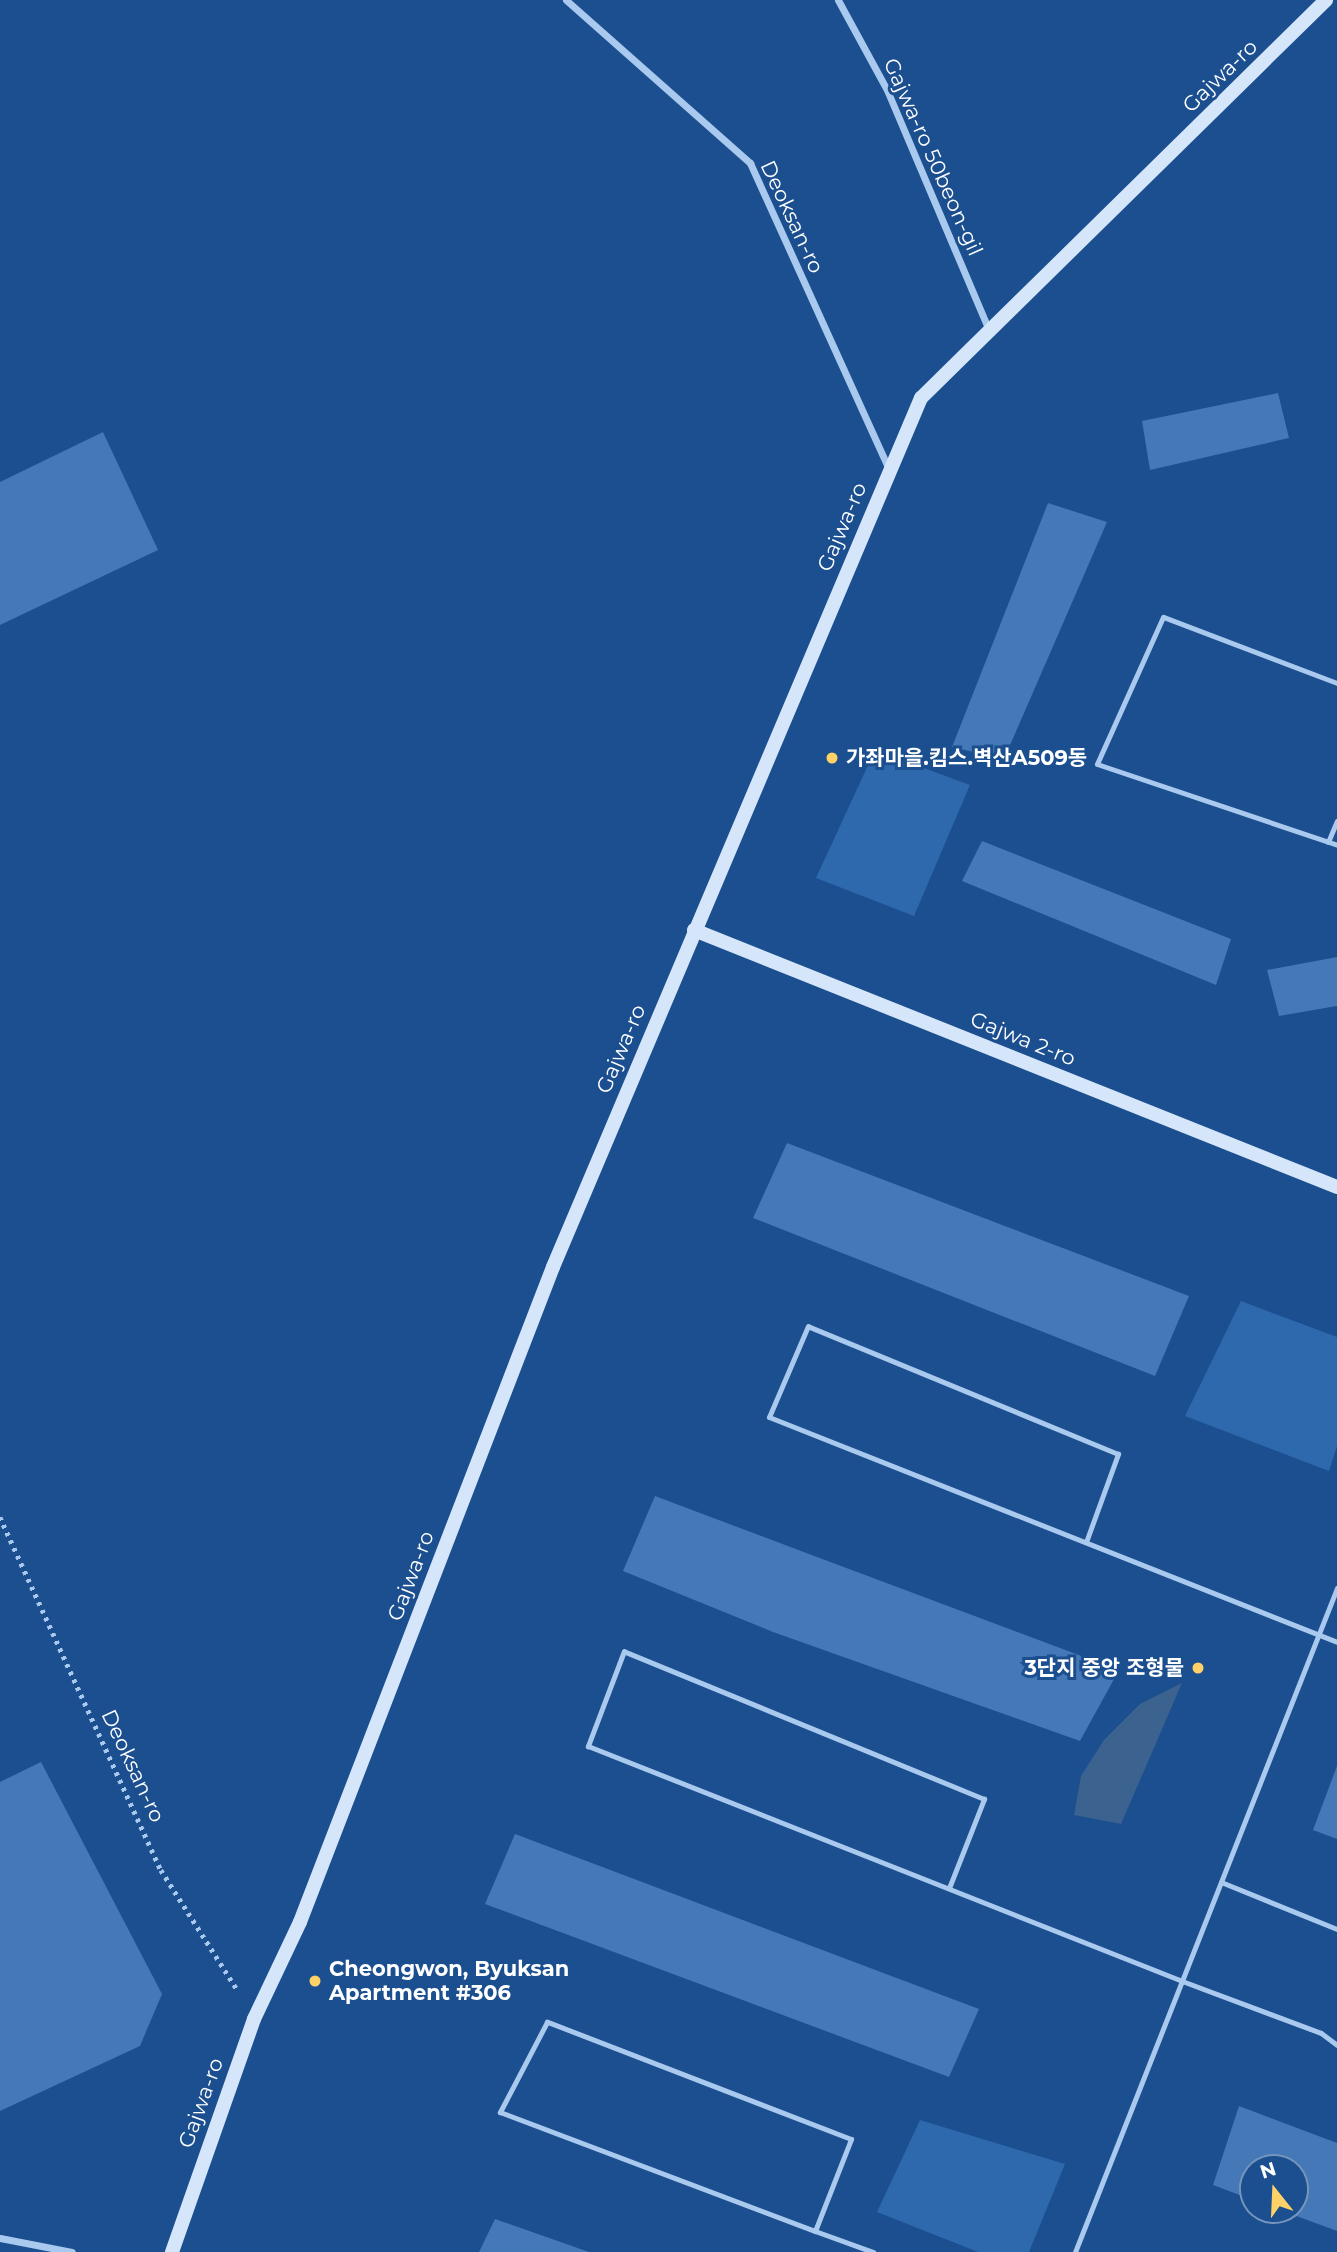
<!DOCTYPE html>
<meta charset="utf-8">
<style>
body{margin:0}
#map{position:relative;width:1337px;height:2252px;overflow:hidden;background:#1b4f8f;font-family:Montserrat,"Noto Sans KR",sans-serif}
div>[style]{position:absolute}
.green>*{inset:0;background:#2e69ad}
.water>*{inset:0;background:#3c6290}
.building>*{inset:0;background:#4478b7}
.path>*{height:4.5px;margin-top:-2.25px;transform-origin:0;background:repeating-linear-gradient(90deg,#a9c9ee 0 3.5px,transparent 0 8.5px)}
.lane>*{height:5px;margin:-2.5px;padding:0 2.5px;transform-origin:2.5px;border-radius:2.5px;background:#a9c9ee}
.street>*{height:7px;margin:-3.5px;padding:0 3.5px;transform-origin:3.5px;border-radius:3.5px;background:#a9c9ee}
.secondary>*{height:14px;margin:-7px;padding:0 7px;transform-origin:7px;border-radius:7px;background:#d6e6fa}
.dots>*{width:19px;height:19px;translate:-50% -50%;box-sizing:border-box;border:4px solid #1b4f8f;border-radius:50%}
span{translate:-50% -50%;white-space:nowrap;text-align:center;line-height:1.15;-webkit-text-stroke:6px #1b4f8f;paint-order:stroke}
.street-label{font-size:21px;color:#fff}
.poi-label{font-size:21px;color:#fff;font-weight:700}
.left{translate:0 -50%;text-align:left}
.right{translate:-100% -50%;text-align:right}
.north{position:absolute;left:1239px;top:2154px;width:70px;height:70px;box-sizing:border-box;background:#1b4f8f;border:2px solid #7695bc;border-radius:50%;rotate:342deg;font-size:19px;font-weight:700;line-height:28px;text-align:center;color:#fff}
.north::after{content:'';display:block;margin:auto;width:24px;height:32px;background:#ffd166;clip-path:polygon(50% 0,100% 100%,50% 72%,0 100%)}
</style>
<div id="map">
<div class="green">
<i style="clip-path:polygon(875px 750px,970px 785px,914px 916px,816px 878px)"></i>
<i style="clip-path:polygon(1241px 1301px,1337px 1337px,1337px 1446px,1329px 1471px,1185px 1416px)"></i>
<i style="clip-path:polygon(920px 2120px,1065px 2164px,1029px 2252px,978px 2252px,877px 2212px)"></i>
</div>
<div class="water">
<i style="clip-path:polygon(1182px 1683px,1121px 1824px,1074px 1815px,1081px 1776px,1104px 1740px,1140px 1704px)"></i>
</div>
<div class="building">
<i style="clip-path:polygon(1278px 393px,1289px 438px,1150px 470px,1142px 421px)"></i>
<i style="clip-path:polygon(103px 432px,158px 550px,0 625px,0 482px)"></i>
<i style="clip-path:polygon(1048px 503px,1107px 522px,1004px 759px,952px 747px)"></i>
<i style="clip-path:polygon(982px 841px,1231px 939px,1216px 985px,962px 881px)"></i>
<i style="clip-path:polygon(1337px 957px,1337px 1006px,1279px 1016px,1267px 970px)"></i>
<i style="clip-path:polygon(787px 1143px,1189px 1296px,1155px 1376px,753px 1218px)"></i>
<i style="clip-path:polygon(655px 1496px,801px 1551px,1119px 1670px,1080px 1741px,773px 1632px,623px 1571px)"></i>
<i style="clip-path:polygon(41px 1762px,162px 1994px,140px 2046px,0 2111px,0 1782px)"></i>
<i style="clip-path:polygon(1337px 1766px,1337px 1839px,1313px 1830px)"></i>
<i style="clip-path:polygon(515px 1834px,979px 2009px,949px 2077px,485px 1904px)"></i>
<i style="clip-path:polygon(1239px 2106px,1337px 2143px,1337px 2231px,1280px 2210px,1295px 2210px,1295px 2168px,1253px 2168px,1253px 2200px,1213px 2185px)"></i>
<i style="clip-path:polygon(495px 2219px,589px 2252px,479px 2252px)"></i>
</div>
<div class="path">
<i style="left:0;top:1517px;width:388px;rotate:65.5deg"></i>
<i style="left:161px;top:1870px;width:143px;rotate:57.5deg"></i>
</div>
<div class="lane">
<i style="left:1337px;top:683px;width:186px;rotate:-159.2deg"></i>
<i style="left:1163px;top:617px;width:161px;rotate:114.2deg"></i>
<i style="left:1097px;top:764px;width:253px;rotate:18.6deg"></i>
<i style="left:1328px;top:842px;width:23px;rotate:-67deg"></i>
<i style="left:1086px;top:1542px;width:94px;rotate:-70deg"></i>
<i style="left:1118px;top:1454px;width:335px;rotate:-157.6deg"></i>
<i style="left:808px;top:1326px;width:99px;rotate:113.2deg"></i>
<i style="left:769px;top:1417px;width:611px;rotate:21.61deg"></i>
<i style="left:1221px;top:1882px;width:125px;rotate:22.1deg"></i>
<i style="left:949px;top:1888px;width:96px;rotate:-68.5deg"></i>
<i style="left:984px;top:1799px;width:389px;rotate:-157.7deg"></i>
<i style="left:624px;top:1651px;width:102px;rotate:110.8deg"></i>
<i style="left:588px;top:1746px;width:639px;rotate:21.58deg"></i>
<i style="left:1182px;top:1981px;width:148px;rotate:20.5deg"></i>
<i style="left:1321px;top:2033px;width:20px;rotate:37deg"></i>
<i style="left:815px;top:2231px;width:99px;rotate:-68.6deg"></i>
<i style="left:851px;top:2139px;width:326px;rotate:-158.9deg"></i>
<i style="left:547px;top:2022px;width:102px;rotate:117.6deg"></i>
<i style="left:500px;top:2112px;width:337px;rotate:20.7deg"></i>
<i style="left:815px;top:2231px;width:62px;rotate:19.9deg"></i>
<i style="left:1075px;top:2252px;width:714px;rotate:-68.47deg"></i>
</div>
<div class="street">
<i style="left:566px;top:0;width:246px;rotate:41.5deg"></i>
<i style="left:750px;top:163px;width:337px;rotate:65.6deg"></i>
<i style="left:838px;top:0;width:102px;rotate:61.4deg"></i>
<i style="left:887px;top:90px;width:261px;rotate:67deg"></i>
<i style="left:0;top:2238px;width:73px;rotate:11deg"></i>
</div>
<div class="secondary">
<i style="left:694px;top:930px;width:692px;rotate:21.79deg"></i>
<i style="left:172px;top:2252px;width:247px;rotate:-70.6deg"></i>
<i style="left:254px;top:2019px;width:107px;rotate:-64.6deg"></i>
<i style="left:300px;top:1922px;width:702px;rotate:-68.88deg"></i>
<i style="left:553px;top:1267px;width:944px;rotate:-67.05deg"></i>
<i style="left:921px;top:398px;width:568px;rotate:-44.5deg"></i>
</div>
<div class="dots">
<i style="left:832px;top:758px;background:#ffd166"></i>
<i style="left:1198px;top:1668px;background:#ffd166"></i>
<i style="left:315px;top:1981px;background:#ffd166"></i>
</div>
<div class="street-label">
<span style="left:1220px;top:76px;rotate:-44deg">Gajwa-ro</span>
<span style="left:933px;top:157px;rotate:66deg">Gajwa-ro 50beon-gil</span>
<span style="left:792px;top:217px;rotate:65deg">Deoksan-ro</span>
<span style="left:842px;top:527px;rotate:-67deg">Gajwa-ro</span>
<span style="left:1023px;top:1039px;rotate:22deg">Gajwa 2-ro</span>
<span style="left:621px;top:1049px;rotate:-67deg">Gajwa-ro</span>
<span style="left:411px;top:1576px;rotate:-69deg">Gajwa-ro</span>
<span style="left:133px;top:1766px;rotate:65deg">Deoksan-ro</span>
<span style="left:201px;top:2103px;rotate:-70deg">Gajwa-ro</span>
</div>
<div class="poi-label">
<span class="left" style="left:846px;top:758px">가좌마을.킴스.벽산A509동</span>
<span class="right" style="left:1184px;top:1668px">3단지 중앙 조형물</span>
<span class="left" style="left:329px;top:1981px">Cheongwon, Byuksan<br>Apartment #306</span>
</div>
<div class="north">N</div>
</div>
